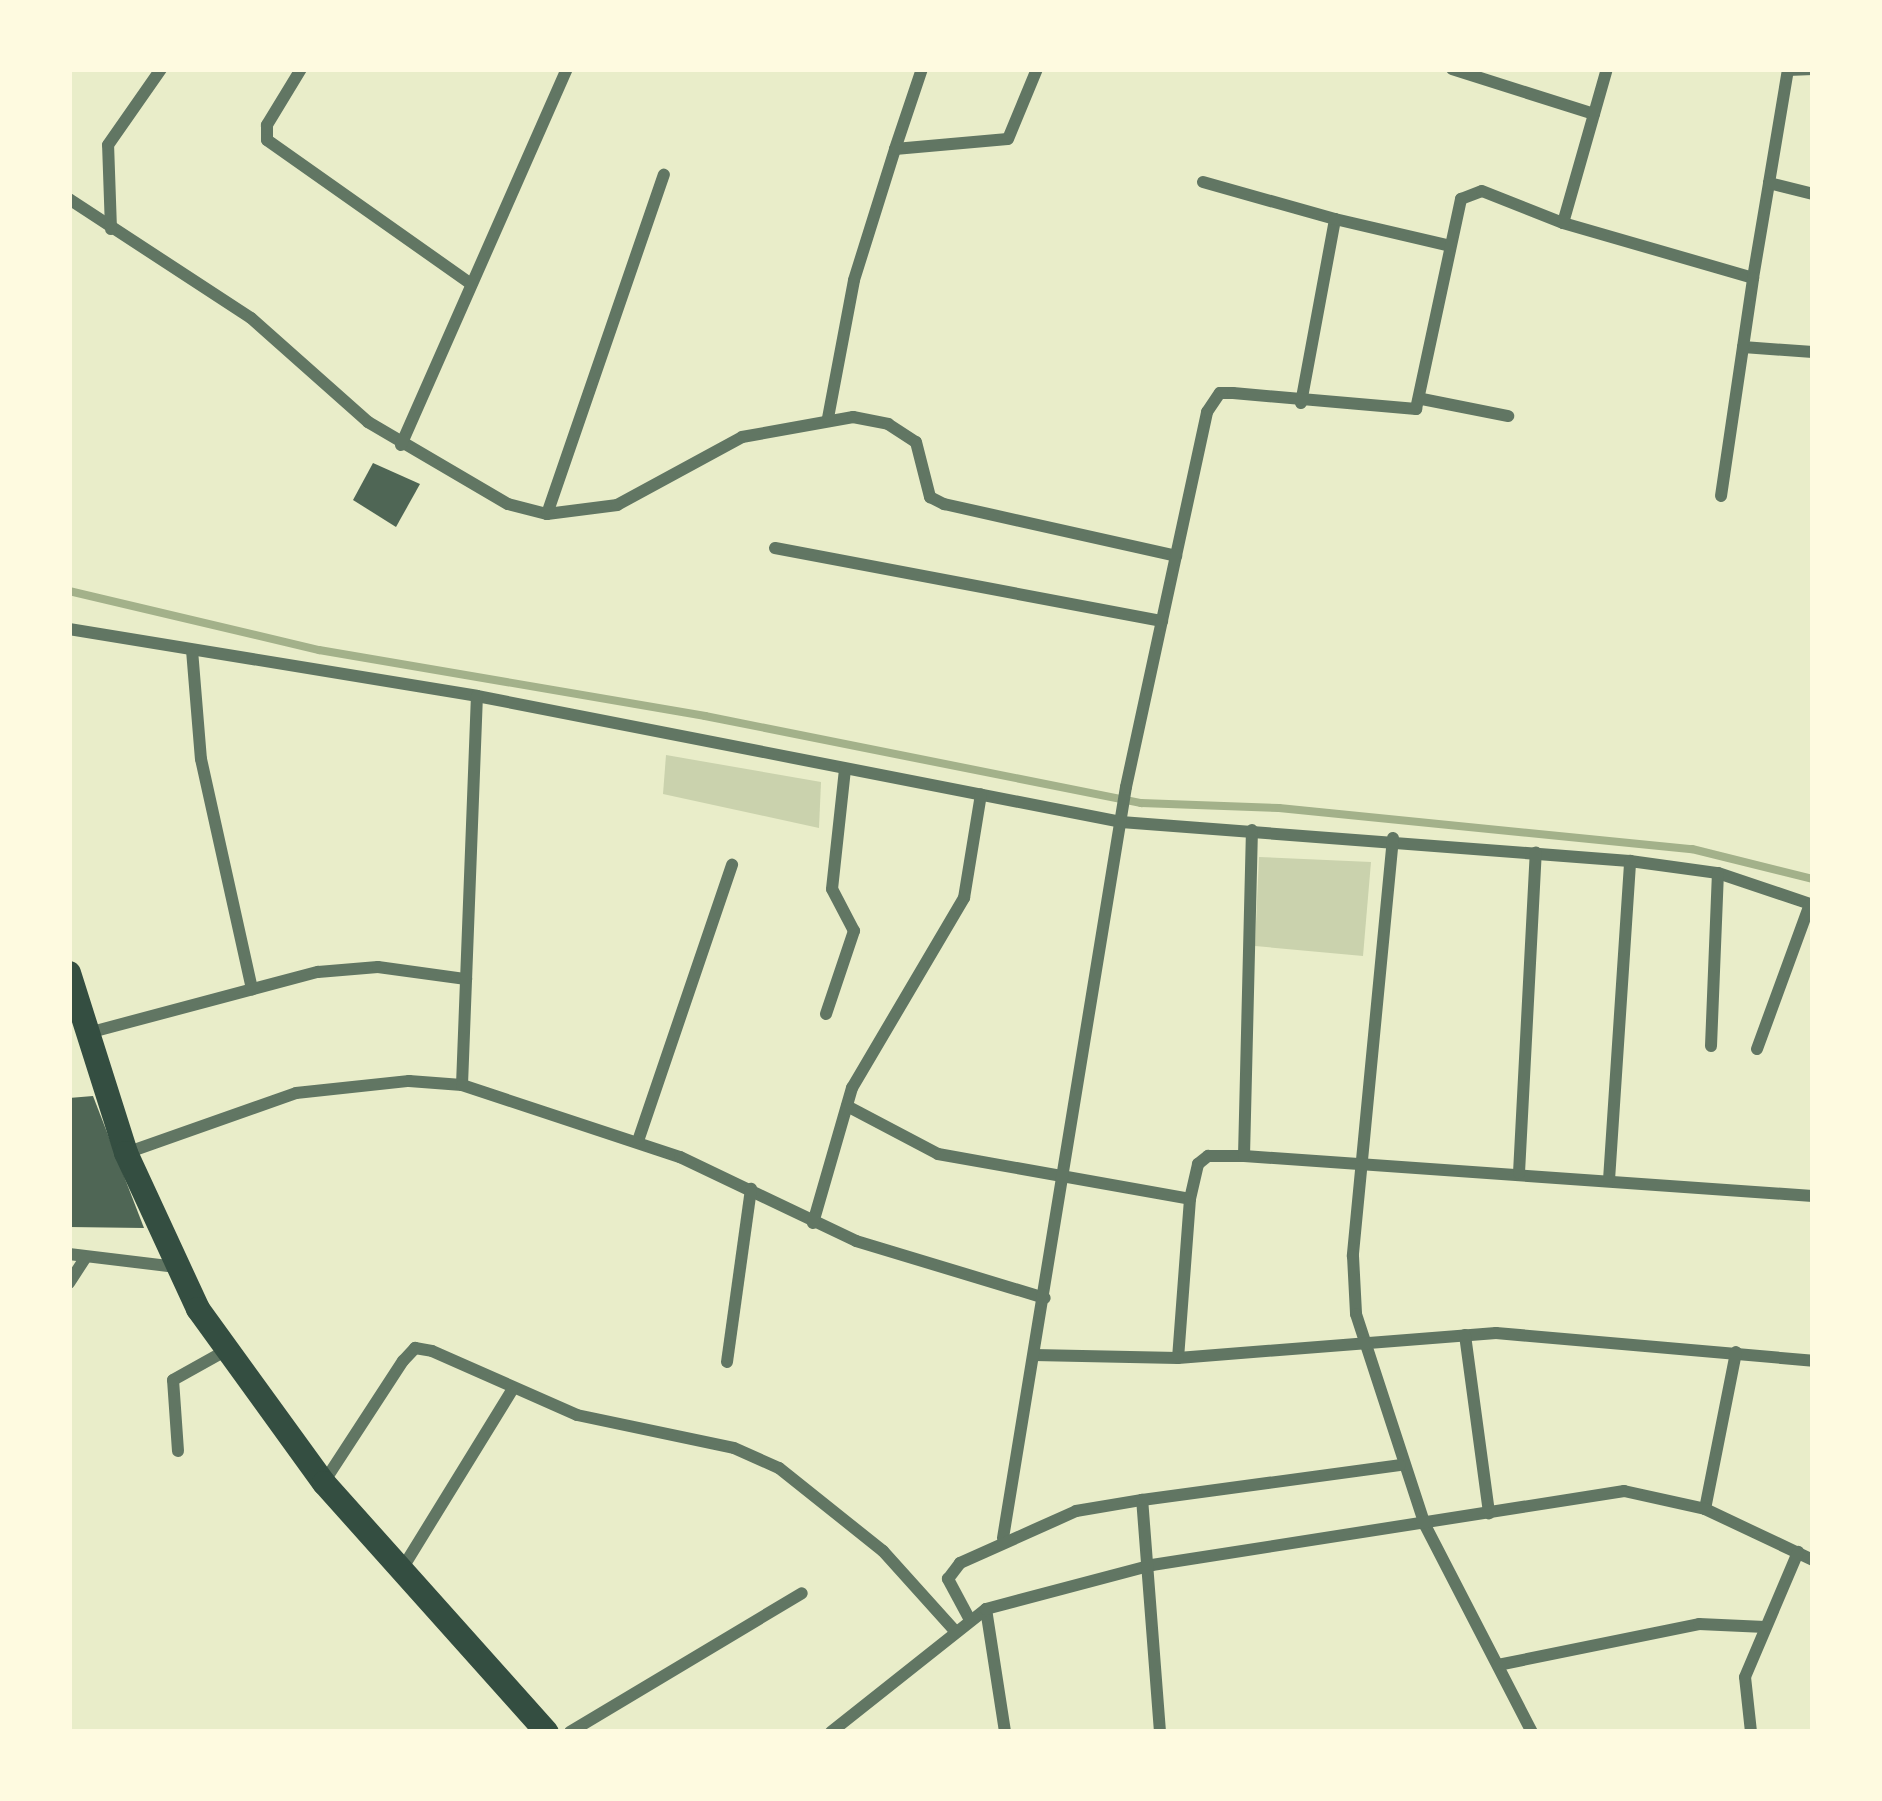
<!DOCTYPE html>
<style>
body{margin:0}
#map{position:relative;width:1882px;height:1801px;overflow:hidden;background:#e9edc9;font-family:Cabin,sans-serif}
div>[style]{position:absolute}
.green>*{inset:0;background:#cad2ad}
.stream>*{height:8px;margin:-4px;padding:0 4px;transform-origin:4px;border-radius:4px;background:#a3b18a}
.building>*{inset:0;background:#4f6655}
.minor>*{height:12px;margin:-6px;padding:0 6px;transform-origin:6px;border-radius:6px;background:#617663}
.secondary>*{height:24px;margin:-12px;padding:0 12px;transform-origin:12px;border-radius:12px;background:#344e41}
span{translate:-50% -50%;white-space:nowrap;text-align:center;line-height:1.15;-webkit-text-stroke:12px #fefae0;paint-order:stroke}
.frame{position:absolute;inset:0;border:72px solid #fefae0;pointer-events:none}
</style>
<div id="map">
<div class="green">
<i style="clip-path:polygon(666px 755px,821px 782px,819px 828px,663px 794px)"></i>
<i style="clip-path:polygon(1259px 857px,1371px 862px,1363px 956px,1255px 946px)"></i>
</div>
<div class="stream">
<i style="left:69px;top:591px;width:257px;rotate:13.3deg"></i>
<i style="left:319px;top:650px;width:392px;rotate:9.7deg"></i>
<i style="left:705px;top:716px;width:445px;rotate:11.3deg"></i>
<i style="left:1141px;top:803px;width:138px;rotate:2.1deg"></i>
<i style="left:1279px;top:808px;width:415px;rotate:5.7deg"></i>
<i style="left:1692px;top:849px;width:125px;rotate:13.9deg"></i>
</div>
<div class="building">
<i style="clip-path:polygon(373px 463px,420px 484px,396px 527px,353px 500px)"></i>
<i style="clip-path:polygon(93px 1096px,144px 1228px,69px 1227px,69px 1098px)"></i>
</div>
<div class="minor">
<i style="left:301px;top:69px;width:66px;rotate:121.3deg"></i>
<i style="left:267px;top:125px;width:15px;rotate:90deg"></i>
<i style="left:267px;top:140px;width:250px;rotate:35.2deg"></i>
<i style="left:1452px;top:69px;width:149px;rotate:17.6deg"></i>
<i style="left:1788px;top:70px;width:25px;rotate:-2deg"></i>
<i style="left:895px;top:149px;width:84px;rotate:-71.4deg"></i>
<i style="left:1203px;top:182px;width:137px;rotate:15.7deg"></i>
<i style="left:1769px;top:183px;width:116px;rotate:-80.5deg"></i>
<i style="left:69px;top:199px;width:217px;rotate:33.2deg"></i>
<i style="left:251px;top:318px;width:157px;rotate:41.6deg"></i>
<i style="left:368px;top:422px;width:162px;rotate:30.4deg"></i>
<i style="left:508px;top:504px;width:40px;rotate:14.4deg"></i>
<i style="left:547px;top:514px;width:71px;rotate:-7.3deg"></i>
<i style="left:617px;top:505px;width:142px;rotate:-28.5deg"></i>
<i style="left:742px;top:437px;width:113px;rotate:-10.2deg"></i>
<i style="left:853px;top:417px;width:36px;rotate:11deg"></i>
<i style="left:888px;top:424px;width:33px;rotate:33deg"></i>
<i style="left:916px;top:442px;width:57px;rotate:75.7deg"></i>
<i style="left:930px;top:497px;width:16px;rotate:27deg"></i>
<i style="left:944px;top:504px;width:238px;rotate:12.6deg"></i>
<i style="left:1563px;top:223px;width:198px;rotate:16.1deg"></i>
<i style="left:1753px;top:278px;width:96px;rotate:-80.4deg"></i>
<i style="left:1769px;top:183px;width:45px;rotate:14deg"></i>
<i style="left:111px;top:229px;width:84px;rotate:-92deg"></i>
<i style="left:108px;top:145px;width:93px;rotate:-55.1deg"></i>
<i style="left:1743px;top:347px;width:70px;rotate:4.1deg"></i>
<i style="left:1422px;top:399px;width:88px;rotate:11.2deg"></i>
<i style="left:1301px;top:403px;width:187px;rotate:-79.5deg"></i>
<i style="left:1335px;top:219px;width:115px;rotate:13.1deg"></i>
<i style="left:828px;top:418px;width:140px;rotate:-79.3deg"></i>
<i style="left:854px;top:280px;width:137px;rotate:-72.6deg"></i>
<i style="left:895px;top:149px;width:113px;rotate:-5.1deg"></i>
<i style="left:1008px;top:139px;width:76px;rotate:-67.5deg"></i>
<i style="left:401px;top:445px;width:411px;rotate:-66.2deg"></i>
<i style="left:1721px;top:496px;width:220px;rotate:-81.6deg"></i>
<i style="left:547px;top:514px;width:359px;rotate:-71deg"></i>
<i style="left:775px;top:548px;width:394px;rotate:10.7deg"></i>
<i style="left:69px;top:629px;width:413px;rotate:9.3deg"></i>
<i style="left:477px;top:696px;width:656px;rotate:11.07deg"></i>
<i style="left:1121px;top:822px;width:510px;rotate:4.38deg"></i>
<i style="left:1630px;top:861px;width:89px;rotate:7.8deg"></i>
<i style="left:1718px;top:873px;width:100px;rotate:18.6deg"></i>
<i style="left:192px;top:650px;width:109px;rotate:85.3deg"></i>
<i style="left:201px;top:759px;width:236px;rotate:77.5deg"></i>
<i style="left:1393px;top:838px;width:420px;rotate:95.5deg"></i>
<i style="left:1353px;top:1256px;width:58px;rotate:87deg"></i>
<i style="left:1356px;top:1314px;width:222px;rotate:71.9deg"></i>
<i style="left:1425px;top:1525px;width:233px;rotate:62.7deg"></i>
<i style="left:826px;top:1014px;width:88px;rotate:-71.4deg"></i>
<i style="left:854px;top:931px;width:47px;rotate:-117.6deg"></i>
<i style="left:832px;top:889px;width:121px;rotate:-83.8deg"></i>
<i style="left:88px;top:1033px;width:238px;rotate:-14.9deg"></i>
<i style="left:318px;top:972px;width:60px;rotate:-4.8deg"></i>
<i style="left:378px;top:967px;width:89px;rotate:7.8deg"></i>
<i style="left:1711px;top:1046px;width:173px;rotate:-87.7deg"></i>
<i style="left:1757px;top:1049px;width:154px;rotate:-69.9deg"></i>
<i style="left:462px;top:1085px;width:389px;rotate:-87.8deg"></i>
<i style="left:847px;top:1106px;width:103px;rotate:27.8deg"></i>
<i style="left:938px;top:1154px;width:256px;rotate:10.1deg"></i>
<i style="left:1190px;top:1199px;width:159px;rotate:94.3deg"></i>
<i style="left:1178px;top:1358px;width:319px;rotate:-4.5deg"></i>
<i style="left:1496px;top:1333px;width:318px;rotate:5deg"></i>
<i style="left:638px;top:1141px;width:292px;rotate:-71.2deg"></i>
<i style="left:126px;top:1153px;width:180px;rotate:-19.4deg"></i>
<i style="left:296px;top:1093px;width:114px;rotate:-6.1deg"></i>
<i style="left:409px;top:1081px;width:53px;rotate:4.3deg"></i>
<i style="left:462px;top:1085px;width:230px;rotate:18.3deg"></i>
<i style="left:680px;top:1157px;width:195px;rotate:25.5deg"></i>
<i style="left:856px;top:1241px;width:197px;rotate:16.8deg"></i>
<i style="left:1244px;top:1156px;width:570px;rotate:4.02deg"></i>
<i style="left:1519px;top:1173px;width:321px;rotate:-87deg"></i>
<i style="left:1609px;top:1180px;width:320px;rotate:-86.2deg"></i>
<i style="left:1190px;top:1199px;width:36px;rotate:-77deg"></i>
<i style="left:1198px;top:1164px;width:13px;rotate:-39deg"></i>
<i style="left:1208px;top:1156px;width:36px"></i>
<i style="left:1244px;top:1156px;width:326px;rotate:-88.6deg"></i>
<i style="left:813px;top:1223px;width:141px;rotate:-73.9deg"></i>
<i style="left:852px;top:1088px;width:221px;rotate:-59.5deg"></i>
<i style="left:964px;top:898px;width:105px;rotate:-80.7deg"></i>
<i style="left:69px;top:1254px;width:108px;rotate:6.9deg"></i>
<i style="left:69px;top:1283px;width:31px;rotate:-57deg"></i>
<i style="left:1465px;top:1335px;width:180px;rotate:82.3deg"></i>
<i style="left:1034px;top:1355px;width:144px;rotate:1.2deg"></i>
<i style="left:727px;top:1362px;width:175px;rotate:-82.1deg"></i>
<i style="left:178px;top:1451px;width:71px;rotate:-94deg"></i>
<i style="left:173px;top:1380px;width:60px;rotate:-29.1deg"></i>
<i style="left:324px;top:1482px;width:145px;rotate:-56.9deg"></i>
<i style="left:403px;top:1361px;width:18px;rotate:-47deg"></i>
<i style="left:415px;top:1348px;width:17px;rotate:10deg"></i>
<i style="left:432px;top:1351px;width:158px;rotate:23.8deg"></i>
<i style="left:577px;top:1415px;width:160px;rotate:11.9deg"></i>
<i style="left:734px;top:1448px;width:49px;rotate:24deg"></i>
<i style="left:779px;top:1468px;width:133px;rotate:38.6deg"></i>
<i style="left:883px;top:1551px;width:109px;rotate:48deg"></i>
<i style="left:1705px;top:1509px;width:160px;rotate:-78.8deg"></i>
<i style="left:1003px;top:1538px;width:761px;rotate:-80.7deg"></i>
<i style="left:1126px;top:787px;width:384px;rotate:-77.8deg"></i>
<i style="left:1207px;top:412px;width:23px;rotate:-56deg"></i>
<i style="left:1220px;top:393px;width:13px"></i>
<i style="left:1233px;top:393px;width:184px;rotate:5deg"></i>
<i style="left:1416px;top:409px;width:215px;rotate:-77.9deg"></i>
<i style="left:1461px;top:199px;width:22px;rotate:-21deg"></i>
<i style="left:1482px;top:191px;width:87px;rotate:21.6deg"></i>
<i style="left:1563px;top:223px;width:160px;rotate:-74.1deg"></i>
<i style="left:402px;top:1569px;width:210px;rotate:-58.4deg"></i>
<i style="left:986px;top:1609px;width:124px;rotate:81.2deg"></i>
<i style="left:970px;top:1620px;width:47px;rotate:-118.2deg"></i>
<i style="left:948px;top:1579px;width:20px;rotate:-53deg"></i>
<i style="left:960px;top:1563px;width:127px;rotate:-24.1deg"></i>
<i style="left:1076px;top:1511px;width:67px;rotate:-9.5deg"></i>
<i style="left:1498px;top:1665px;width:205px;rotate:-11.5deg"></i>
<i style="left:1699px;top:1624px;width:66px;rotate:2.6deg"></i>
<i style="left:570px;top:1732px;width:270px;rotate:-30.9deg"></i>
<i style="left:831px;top:1732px;width:198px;rotate:-38.4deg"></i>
<i style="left:986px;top:1609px;width:172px;rotate:-14.8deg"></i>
<i style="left:1152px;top:1565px;width:478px;rotate:-8.9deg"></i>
<i style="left:1624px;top:1491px;width:83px;rotate:12.5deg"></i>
<i style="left:1705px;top:1509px;width:119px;rotate:25.3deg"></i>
<i style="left:1160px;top:1732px;width:233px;rotate:-94.4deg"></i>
<i style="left:1142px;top:1500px;width:260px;rotate:-7.7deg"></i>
<i style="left:1751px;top:1732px;width:55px;rotate:-96.2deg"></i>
<i style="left:1745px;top:1677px;width:136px;rotate:-67deg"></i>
</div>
<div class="secondary">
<i style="left:69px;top:973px;width:189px;rotate:72.4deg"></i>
<i style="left:126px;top:1153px;width:172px;rotate:65.2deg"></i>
<i style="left:198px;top:1309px;width:215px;rotate:54.1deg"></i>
<i style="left:324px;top:1483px;width:334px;rotate:48.2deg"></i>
</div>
<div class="frame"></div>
</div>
